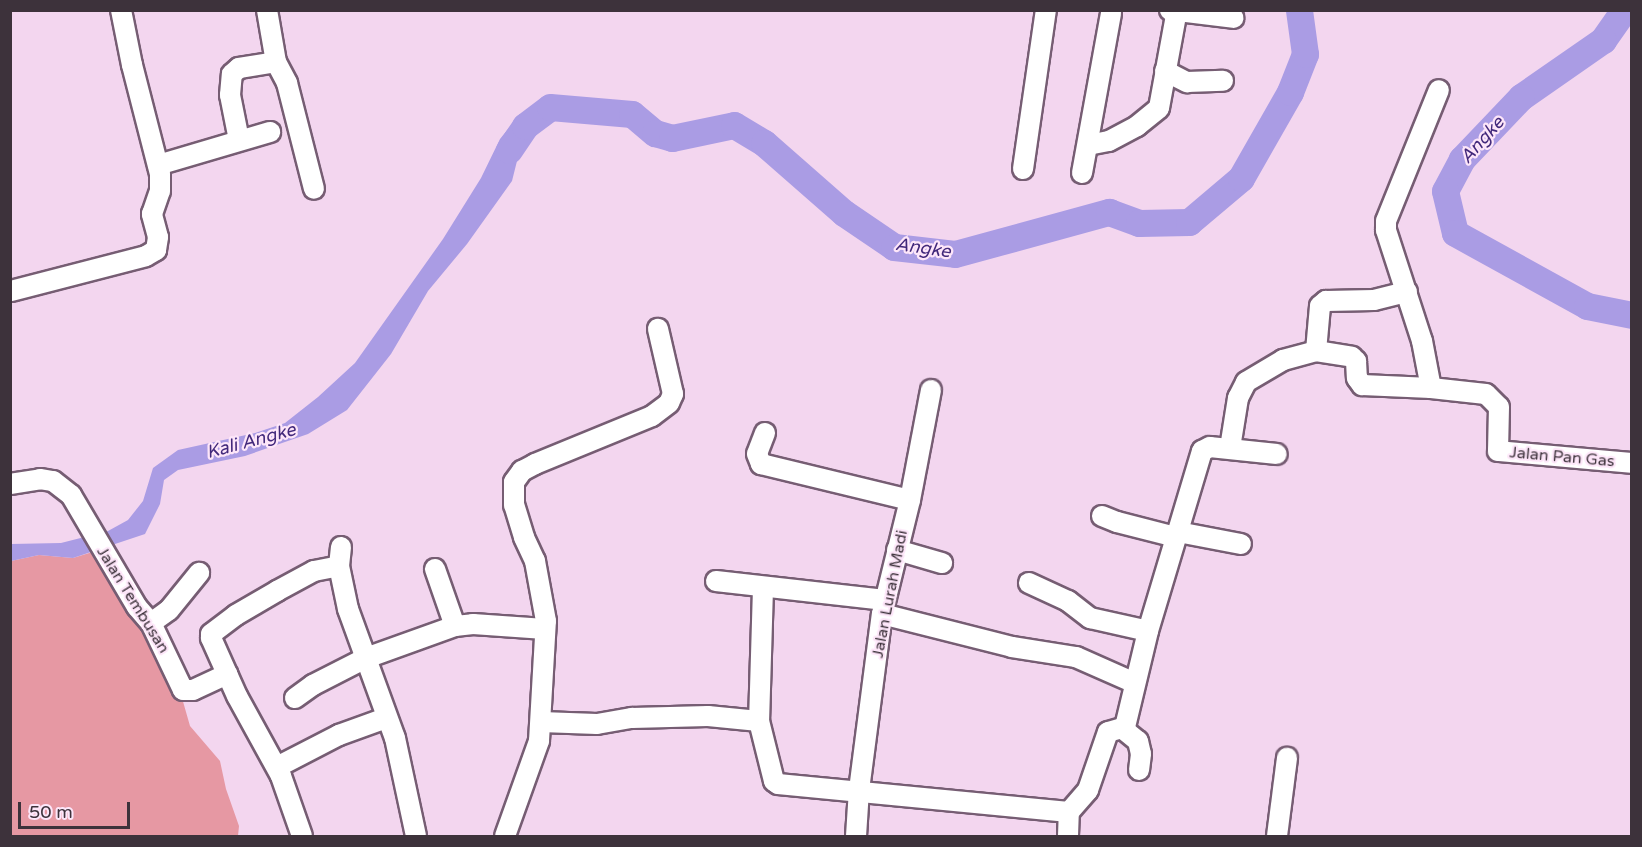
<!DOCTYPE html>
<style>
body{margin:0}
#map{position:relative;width:1642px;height:847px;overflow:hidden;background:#f3d6ef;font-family:"Varela Round",sans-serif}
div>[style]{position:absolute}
.green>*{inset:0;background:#e698a3}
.water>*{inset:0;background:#aa9ce4}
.river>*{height:27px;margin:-13.5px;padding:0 13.5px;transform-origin:13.5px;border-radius:13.5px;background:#aa9ce4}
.roads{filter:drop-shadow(2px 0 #765d73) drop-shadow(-2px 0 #765d73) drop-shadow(0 2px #765d73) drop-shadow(0 -2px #765d73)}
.minor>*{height:20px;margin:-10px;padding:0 10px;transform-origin:10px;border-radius:10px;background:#fff}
span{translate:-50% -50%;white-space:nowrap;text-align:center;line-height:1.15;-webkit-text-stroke:4.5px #fde6f9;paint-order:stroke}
.street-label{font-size:16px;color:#3d323b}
.water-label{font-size:18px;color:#42297b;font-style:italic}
.frame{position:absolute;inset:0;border:12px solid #3d323b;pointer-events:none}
.scale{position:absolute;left:18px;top:802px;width:112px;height:27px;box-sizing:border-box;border:3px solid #3d323b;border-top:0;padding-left:8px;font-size:18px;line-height:21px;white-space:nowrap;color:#3d323b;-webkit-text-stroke:4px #fde6f9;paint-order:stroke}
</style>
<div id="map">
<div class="green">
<i style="clip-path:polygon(99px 550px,178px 684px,190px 726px,220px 761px,226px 789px,239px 826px,238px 836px,11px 836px,11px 561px,39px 555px,73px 558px)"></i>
</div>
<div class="water">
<i style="clip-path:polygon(520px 114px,537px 127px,520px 149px,512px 181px,467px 244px,428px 291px,391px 354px,347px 410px,308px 434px,245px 456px,178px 470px,164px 480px,160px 504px,145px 534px,73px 558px,39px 555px,11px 561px,11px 544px,61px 543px,108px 531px,128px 520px,143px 501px,153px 468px,178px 450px,255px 433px,285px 423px,318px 397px,355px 363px,443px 239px,481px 178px,500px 139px)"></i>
</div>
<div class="river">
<i style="left:1624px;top:10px;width:37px;rotate:125deg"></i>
<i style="left:1603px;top:40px;width:100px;rotate:145.2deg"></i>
<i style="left:1521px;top:97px;width:86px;rotate:133.6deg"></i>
<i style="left:1462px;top:159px;width:36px;rotate:118deg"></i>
<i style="left:1445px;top:191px;width:43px;rotate:76.6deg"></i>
<i style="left:1455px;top:233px;width:151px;rotate:28.9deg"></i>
<i style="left:1587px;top:306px;width:46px;rotate:11.3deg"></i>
<i style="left:509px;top:150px;width:29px;rotate:-56deg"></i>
<i style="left:525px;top:126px;width:31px;rotate:-37deg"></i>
<i style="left:550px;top:107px;width:82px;rotate:4.9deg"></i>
<i style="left:632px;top:114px;width:30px;rotate:40deg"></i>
<i style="left:655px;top:133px;width:18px;rotate:16deg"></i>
<i style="left:672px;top:138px;width:63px;rotate:-11.8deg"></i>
<i style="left:734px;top:125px;width:35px;rotate:31deg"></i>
<i style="left:764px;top:143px;width:106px;rotate:41.2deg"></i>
<i style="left:844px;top:213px;width:60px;rotate:34.2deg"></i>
<i style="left:894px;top:247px;width:61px;rotate:6.5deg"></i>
<i style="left:955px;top:254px;width:160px;rotate:-15.3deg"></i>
<i style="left:1109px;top:212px;width:32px;rotate:20deg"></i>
<i style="left:1139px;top:223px;width:50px;rotate:-1.1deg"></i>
<i style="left:1189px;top:222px;width:68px;rotate:-40.2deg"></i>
<i style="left:1241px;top:178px;width:99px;rotate:-60.3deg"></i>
<i style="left:1290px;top:92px;width:41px;rotate:-68.5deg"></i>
<i style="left:1305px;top:54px;width:44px;rotate:-97.8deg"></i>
</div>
<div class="roads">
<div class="minor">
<i style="left:267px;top:10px;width:53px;rotate:80.2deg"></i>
<i style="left:1170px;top:10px;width:64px;rotate:7.1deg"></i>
<i style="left:1165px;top:71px;width:25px;rotate:27deg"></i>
<i style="left:1187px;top:82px;width:36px;rotate:-2deg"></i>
<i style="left:239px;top:140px;width:46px;rotate:-101.3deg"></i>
<i style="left:230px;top:95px;width:21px;rotate:-85deg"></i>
<i style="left:232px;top:74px;width:9px;rotate:-41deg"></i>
<i style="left:239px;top:68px;width:37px;rotate:-9deg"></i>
<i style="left:276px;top:62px;width:24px;rotate:62deg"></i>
<i style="left:287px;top:83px;width:109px;rotate:75.7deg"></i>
<i style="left:1088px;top:145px;width:21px;rotate:-11deg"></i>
<i style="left:1109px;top:141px;width:32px;rotate:-28deg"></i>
<i style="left:1137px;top:126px;width:28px;rotate:-39deg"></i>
<i style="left:1159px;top:108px;width:100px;rotate:-79.6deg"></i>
<i style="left:158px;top:165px;width:117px;rotate:-16.4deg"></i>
<i style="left:1023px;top:169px;width:161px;rotate:-81.8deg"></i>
<i style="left:1082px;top:173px;width:162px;rotate:-79.7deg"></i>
<i style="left:11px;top:291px;width:139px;rotate:-14.5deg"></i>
<i style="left:146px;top:256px;width:12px;rotate:-31deg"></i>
<i style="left:156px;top:250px;width:13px;rotate:-81deg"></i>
<i style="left:158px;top:237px;width:24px;rotate:-105deg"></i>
<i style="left:152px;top:214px;width:24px;rotate:-71deg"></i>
<i style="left:160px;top:191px;width:17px;rotate:-90deg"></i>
<i style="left:160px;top:174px;width:113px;rotate:-104.4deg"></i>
<i style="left:132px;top:65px;width:56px;rotate:-101.3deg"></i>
<i style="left:1316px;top:351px;width:45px;rotate:-84.9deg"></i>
<i style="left:1320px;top:306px;width:8px;rotate:-40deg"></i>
<i style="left:1326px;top:301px;width:48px;rotate:-1.2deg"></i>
<i style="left:1374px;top:300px;width:34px;rotate:-14deg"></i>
<i style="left:1431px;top:388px;width:48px;rotate:-100.8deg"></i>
<i style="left:1422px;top:341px;width:117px;rotate:-108deg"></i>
<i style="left:1386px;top:230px;width:9px;rotate:-90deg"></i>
<i style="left:1386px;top:221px;width:141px;rotate:-68deg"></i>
<i style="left:765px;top:433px;width:22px;rotate:111deg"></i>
<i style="left:757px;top:454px;width:11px;rotate:68deg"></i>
<i style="left:761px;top:464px;width:153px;rotate:13.6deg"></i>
<i style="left:1230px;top:448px;width:51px;rotate:-80.9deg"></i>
<i style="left:1238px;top:398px;width:18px;rotate:-63deg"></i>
<i style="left:1246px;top:382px;width:43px;rotate:-30.7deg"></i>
<i style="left:1283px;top:360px;width:34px;rotate:-15deg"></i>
<i style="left:1316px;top:351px;width:36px;rotate:9deg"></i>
<i style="left:1352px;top:357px;width:6px;rotate:45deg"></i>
<i style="left:1356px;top:361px;width:17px;rotate:87deg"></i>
<i style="left:1357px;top:378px;width:9px;rotate:54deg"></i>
<i style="left:1362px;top:385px;width:69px;rotate:2.5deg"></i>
<i style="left:1431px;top:388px;width:55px;rotate:6.2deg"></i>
<i style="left:1486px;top:394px;width:18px;rotate:45deg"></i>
<i style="left:1499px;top:407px;width:44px;rotate:91.3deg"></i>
<i style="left:1498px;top:451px;width:135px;rotate:5.1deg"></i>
<i style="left:10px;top:484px;width:30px;rotate:-9deg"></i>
<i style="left:40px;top:479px;width:13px;rotate:9deg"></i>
<i style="left:53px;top:481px;width:23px;rotate:38deg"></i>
<i style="left:71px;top:495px;width:130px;rotate:59.5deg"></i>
<i style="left:137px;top:607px;width:21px;rotate:49deg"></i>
<i style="left:151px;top:623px;width:74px;rotate:64.5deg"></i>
<i style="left:183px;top:690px;width:10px"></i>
<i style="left:193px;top:690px;width:38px;rotate:-25deg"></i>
<i style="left:1102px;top:516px;width:16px;rotate:22deg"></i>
<i style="left:1117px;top:522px;width:61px;rotate:14.3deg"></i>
<i style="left:1178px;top:532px;width:64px;rotate:10.8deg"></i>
<i style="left:341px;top:547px;width:19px;rotate:96deg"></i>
<i style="left:339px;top:566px;width:44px;rotate:78.2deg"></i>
<i style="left:348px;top:609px;width:137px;rotate:70deg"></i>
<i style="left:395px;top:738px;width:100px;rotate:77.9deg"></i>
<i style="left:897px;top:550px;width:47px;rotate:16.1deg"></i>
<i style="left:435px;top:569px;width:60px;rotate:70.7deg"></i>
<i style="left:716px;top:581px;width:170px;rotate:6.4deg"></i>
<i style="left:1029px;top:583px;width:43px;rotate:24.8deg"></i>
<i style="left:1068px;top:601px;width:28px;rotate:38deg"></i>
<i style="left:1090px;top:618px;width:59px;rotate:12.6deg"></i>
<i style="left:763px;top:588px;width:133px;rotate:91.7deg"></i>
<i style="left:759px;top:721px;width:62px;rotate:76deg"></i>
<i style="left:774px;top:781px;width:5px;rotate:37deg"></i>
<i style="left:778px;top:784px;width:292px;rotate:5.5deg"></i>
<i style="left:882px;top:614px;width:134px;rotate:14.2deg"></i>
<i style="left:1012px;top:647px;width:65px;rotate:8.9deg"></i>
<i style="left:1076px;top:657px;width:64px;rotate:23.8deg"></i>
<i style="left:151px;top:623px;width:22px;rotate:-36deg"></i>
<i style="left:169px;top:610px;width:48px;rotate:-51deg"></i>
<i style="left:295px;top:698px;width:22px;rotate:-36deg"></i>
<i style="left:313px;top:685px;width:59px;rotate:-27deg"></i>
<i style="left:366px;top:658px;width:95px;rotate:-19.8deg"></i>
<i style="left:455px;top:626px;width:18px;rotate:-6deg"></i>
<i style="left:473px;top:624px;width:72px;rotate:4deg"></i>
<i style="left:541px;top:722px;width:56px;rotate:2deg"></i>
<i style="left:597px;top:724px;width:36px;rotate:-10deg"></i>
<i style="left:632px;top:718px;width:76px;rotate:-1.5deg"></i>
<i style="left:708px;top:716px;width:51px;rotate:5.6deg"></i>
<i style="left:1123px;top:729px;width:19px;rotate:39deg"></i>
<i style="left:1138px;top:741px;width:13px;rotate:77deg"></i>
<i style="left:1141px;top:754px;width:16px;rotate:97deg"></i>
<i style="left:277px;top:767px;width:70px;rotate:-27.3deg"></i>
<i style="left:339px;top:735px;width:50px;rotate:-19.9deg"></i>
<i style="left:302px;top:836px;width:64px;rotate:-109.3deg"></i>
<i style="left:281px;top:776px;width:91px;rotate:-118.8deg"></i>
<i style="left:237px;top:696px;width:64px;rotate:-114.1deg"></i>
<i style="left:211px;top:638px;width:4px;rotate:-90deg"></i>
<i style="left:211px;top:634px;width:31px;rotate:-37deg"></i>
<i style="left:236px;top:615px;width:48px;rotate:-30.3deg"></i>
<i style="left:277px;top:591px;width:42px;rotate:-28.4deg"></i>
<i style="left:314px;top:571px;width:25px;rotate:-11deg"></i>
<i style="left:505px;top:836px;width:101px;rotate:-70.3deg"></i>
<i style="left:539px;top:741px;width:120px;rotate:-86.7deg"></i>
<i style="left:546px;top:621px;width:61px;rotate:-100.4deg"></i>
<i style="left:535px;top:561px;width:26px;rotate:-115deg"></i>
<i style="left:524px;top:537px;width:34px;rotate:-107deg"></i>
<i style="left:514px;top:505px;width:23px;rotate:-90deg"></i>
<i style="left:514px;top:482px;width:14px;rotate:-54deg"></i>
<i style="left:522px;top:471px;width:15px;rotate:-28deg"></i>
<i style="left:535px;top:464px;width:126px;rotate:-22.3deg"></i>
<i style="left:652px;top:416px;width:21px;rotate:-37deg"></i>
<i style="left:669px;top:403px;width:10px;rotate:-66deg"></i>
<i style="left:673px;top:394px;width:67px;rotate:-103deg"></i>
<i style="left:856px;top:836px;width:46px;rotate:-86.3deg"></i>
<i style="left:859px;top:790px;width:177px;rotate:-82.6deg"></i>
<i style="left:882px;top:614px;width:117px;rotate:-76.2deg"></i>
<i style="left:910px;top:500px;width:112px;rotate:-79.2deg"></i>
<i style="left:1068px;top:836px;width:24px;rotate:-88deg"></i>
<i style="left:1069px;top:812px;width:29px;rotate:-49deg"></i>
<i style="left:1088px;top:790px;width:61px;rotate:-71deg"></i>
<i style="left:1108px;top:732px;width:18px;rotate:-16deg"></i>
<i style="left:1125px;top:727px;width:99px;rotate:-76.5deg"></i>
<i style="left:1148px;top:631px;width:188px;rotate:-73.3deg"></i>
<i style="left:1202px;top:451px;width:9px;rotate:-27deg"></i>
<i style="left:1210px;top:447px;width:67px;rotate:6deg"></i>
<i style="left:1277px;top:836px;width:79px;rotate:-82.7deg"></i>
</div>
</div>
<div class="street-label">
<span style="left:1562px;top:457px;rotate:5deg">Jalan Pan Gas</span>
<span style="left:890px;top:594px;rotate:-79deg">Jalan Lurah Madi</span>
<span style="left:133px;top:600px;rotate:58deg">Jalan Tembusan</span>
</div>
<div class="water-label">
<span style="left:1482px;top:140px;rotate:-48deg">Angke</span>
<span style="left:923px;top:248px;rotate:8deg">Angke</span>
<span style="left:251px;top:441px;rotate:-15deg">Kali Angke</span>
</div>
<div class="frame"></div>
<div class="scale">50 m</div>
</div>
